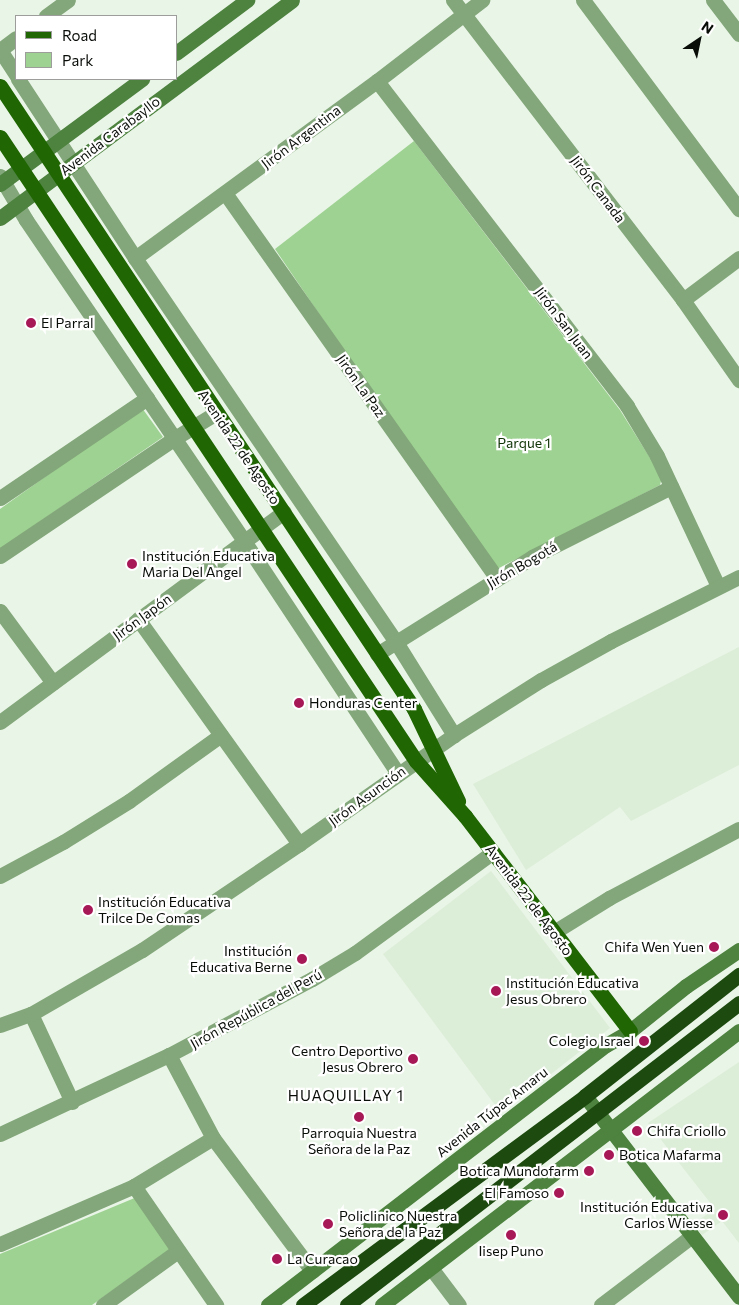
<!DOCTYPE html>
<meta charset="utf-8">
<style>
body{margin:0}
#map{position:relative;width:739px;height:1305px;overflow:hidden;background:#e9f5e7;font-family:Commissioner,sans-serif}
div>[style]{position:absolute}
.built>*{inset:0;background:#dcedd8}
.green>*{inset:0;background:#9ed292}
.street>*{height:15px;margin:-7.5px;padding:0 7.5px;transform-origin:7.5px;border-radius:7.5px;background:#83a77a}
.secondary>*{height:15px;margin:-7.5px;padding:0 7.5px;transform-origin:7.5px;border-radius:7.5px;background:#4d823f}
.primary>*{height:15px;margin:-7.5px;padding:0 7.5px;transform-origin:7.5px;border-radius:7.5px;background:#206703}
.highway>*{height:15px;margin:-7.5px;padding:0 7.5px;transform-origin:7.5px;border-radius:7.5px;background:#1d4a0f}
.dots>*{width:14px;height:14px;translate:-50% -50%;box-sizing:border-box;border:2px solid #fff;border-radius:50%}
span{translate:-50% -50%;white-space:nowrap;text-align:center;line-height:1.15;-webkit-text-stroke:4.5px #fff;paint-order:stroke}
.street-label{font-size:14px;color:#090d08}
.poi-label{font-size:14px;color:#090d08}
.left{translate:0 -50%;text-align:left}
.right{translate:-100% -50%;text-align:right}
.park-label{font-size:14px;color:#113507}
.neighbourhood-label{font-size:15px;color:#090d08;letter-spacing:1px}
.legend{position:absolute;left:15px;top:15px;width:162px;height:65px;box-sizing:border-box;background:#fff;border:1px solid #9d9e9c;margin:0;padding:6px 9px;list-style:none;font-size:15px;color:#090d08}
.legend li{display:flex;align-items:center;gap:10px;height:25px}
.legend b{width:25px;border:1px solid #9d9e9c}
.north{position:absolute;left:674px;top:15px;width:50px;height:50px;-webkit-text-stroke:4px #fff;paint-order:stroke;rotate:34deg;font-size:14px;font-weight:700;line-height:20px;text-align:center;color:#090d08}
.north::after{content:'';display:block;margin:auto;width:18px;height:22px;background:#090d08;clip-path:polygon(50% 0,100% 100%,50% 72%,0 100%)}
</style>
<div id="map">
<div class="built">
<i style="clip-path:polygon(739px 647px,739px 765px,631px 821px,620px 807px,526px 870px,473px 784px)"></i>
<i style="clip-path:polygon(491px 871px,610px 1028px,501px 1113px,383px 954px)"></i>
<i style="clip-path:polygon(739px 1062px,739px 1243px,722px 1221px,702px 1235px,693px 1224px,715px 1209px,648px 1123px)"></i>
</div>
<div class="green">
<i style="clip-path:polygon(414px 141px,620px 410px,662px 477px,660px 485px,499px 568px,490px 565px,275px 249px)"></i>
<i style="clip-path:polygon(142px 408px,163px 437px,0 549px,0 509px)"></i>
<i style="clip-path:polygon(137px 1197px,170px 1249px,92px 1305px,0 1305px,0 1254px)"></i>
</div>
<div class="street">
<i style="left:453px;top:0;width:378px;rotate:52.5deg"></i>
<i style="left:683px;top:300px;width:98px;rotate:55deg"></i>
<i style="left:583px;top:0;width:261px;rotate:53.3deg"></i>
<i style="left:713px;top:0;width:43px;rotate:52.6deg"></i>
<i style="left:46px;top:16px;width:27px;rotate:-36deg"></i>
<i style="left:0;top:50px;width:30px;rotate:57deg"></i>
<i style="left:0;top:50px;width:20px;rotate:-37deg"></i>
<i style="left:18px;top:79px;width:214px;rotate:56.8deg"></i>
<i style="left:135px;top:258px;width:464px;rotate:55.8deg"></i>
<i style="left:396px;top:642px;width:110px;rotate:58.1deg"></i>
<i style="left:377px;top:81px;width:410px;rotate:52.4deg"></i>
<i style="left:627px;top:406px;width:58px;rotate:59deg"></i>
<i style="left:657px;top:456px;width:144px;rotate:64.9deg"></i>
<i style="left:0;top:176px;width:51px;rotate:59.4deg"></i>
<i style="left:26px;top:220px;width:388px;rotate:55.8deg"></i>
<i style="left:244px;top:541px;width:279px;rotate:56.5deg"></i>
<i style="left:225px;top:193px;width:472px;rotate:54.8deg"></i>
<i style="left:135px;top:258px;width:300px;rotate:-36.2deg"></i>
<i style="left:377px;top:81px;width:133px;rotate:-37.6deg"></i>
<i style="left:683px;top:300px;width:70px;rotate:-36.9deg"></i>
<i style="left:0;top:498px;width:178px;rotate:-34.2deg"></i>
<i style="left:0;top:556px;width:211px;rotate:-34deg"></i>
<i style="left:175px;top:438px;width:48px;rotate:-31.4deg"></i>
<i style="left:0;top:611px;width:89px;rotate:53.6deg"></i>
<i style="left:138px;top:619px;width:277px;rotate:54.4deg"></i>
<i style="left:377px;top:654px;width:183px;rotate:-32deg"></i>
<i style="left:532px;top:557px;width:156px;rotate:-26.7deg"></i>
<i style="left:0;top:722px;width:353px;rotate:-36.5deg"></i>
<i style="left:0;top:876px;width:72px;rotate:-28.4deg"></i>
<i style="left:63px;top:842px;width:78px;rotate:-31.8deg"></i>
<i style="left:129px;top:801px;width:113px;rotate:-35.7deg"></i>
<i style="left:554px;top:932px;width:65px;rotate:-31.7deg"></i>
<i style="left:609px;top:898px;width:147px;rotate:-28deg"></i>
<i style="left:31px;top:1014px;width:97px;rotate:65deg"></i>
<i style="left:0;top:1025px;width:33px;rotate:-20deg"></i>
<i style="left:31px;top:1014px;width:128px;rotate:-30deg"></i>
<i style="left:142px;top:950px;width:189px;rotate:-34deg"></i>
<i style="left:299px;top:844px;width:189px;rotate:-35.1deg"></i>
<i style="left:454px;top:735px;width:103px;rotate:-32.3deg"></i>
<i style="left:541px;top:680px;width:80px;rotate:-29.1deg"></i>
<i style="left:611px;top:641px;width:143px;rotate:-26.6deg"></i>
<i style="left:169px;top:1055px;width:94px;rotate:62.1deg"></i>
<i style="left:213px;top:1138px;width:166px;rotate:53.3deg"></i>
<i style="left:0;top:1134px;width:187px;rotate:-25.1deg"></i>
<i style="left:169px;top:1055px;width:162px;rotate:-28deg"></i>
<i style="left:312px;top:979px;width:50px;rotate:-31.2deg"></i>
<i style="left:355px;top:953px;width:171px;rotate:-36.2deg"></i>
<i style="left:134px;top:1186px;width:145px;rotate:55.4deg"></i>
<i style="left:0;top:1244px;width:146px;rotate:-23.4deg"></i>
<i style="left:134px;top:1186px;width:92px;rotate:-31.3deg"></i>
<i style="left:431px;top:1268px;width:46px;rotate:52.9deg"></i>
<i style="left:103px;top:1305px;width:92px;rotate:-35.8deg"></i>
<i style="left:601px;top:1305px;width:114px;rotate:-37.2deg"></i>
</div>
<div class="secondary">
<i style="left:176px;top:53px;width:89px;rotate:-36.7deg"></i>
<i style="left:0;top:184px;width:177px;rotate:-36.5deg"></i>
<i style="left:0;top:218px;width:364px;rotate:-36.7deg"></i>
<i style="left:585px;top:1096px;width:253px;rotate:52.5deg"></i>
<i style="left:268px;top:1305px;width:426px;rotate:-37.6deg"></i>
<i style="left:606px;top:1045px;width:28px;rotate:-30deg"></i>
<i style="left:630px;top:1031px;width:72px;rotate:-38.8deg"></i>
<i style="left:686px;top:986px;width:64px;rotate:-34.2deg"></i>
<i style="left:382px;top:1305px;width:450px;rotate:-37.5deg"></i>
</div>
<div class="primary">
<i style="left:0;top:86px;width:748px;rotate:56.39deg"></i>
<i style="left:414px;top:709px;width:102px;rotate:64.4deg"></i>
<i style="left:0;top:137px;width:750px;rotate:56.31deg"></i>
<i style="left:416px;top:761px;width:74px;rotate:48.3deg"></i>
<i style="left:465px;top:816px;width:271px;rotate:52.5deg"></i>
</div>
<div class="highway">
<i style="left:303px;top:1305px;width:351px;rotate:-36.5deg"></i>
<i style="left:585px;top:1096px;width:196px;rotate:-38.2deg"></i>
<i style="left:347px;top:1305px;width:495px;rotate:-37.6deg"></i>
</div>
<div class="dots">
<i style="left:31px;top:323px;background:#a71857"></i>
<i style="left:132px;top:564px;background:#a71857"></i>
<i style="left:299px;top:703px;background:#a71857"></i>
<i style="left:88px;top:910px;background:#a71857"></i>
<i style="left:714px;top:947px;background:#a71857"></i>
<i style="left:302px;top:959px;background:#a71857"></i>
<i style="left:496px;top:991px;background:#a71857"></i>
<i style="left:644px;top:1041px;background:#a71857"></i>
<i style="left:413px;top:1059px;background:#a71857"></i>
<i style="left:359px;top:1117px;background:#a71857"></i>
<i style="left:637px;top:1131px;background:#a71857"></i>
<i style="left:609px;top:1155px;background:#a71857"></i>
<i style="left:589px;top:1171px;background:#a71857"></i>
<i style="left:559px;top:1193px;background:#a71857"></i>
<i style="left:723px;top:1215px;background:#a71857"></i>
<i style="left:328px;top:1224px;background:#a71857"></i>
<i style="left:511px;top:1235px;background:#a71857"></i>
<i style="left:277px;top:1259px;background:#a71857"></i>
</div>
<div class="street-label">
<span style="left:110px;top:136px;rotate:-37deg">Avenida Carabayllo</span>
<span style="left:301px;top:137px;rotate:-37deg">Jirón Argentina</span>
<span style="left:598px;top:189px;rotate:53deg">Jirón Canada</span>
<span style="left:564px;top:323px;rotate:53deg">Jirón San Juan</span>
<span style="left:361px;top:386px;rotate:55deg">Jirón La Paz</span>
<span style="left:239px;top:447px;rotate:56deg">Avenida 22 de Agosto</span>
<span style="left:522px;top:565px;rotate:-30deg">Jirón Bogotá</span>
<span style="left:142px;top:617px;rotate:-36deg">Jirón Japón</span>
<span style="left:367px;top:796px;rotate:-36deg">Jirón Asunción</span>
<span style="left:529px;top:900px;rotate:53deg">Avenida 22 de Agosto</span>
<span style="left:256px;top:1009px;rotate:-29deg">Jirón República del Perú</span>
<span style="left:492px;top:1112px;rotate:-38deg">Avenida Túpac Amaru</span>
</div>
<div class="poi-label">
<span class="left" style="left:41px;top:323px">El Parral</span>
<span class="left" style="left:142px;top:564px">Institución Educativa<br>Maria Del Angel</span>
<span class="left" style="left:309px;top:703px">Honduras Center</span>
<span class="left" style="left:98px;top:910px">Institución Educativa<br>Trilce De Comas</span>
<span class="right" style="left:704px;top:947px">Chifa Wen Yuen</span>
<span class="right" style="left:292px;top:959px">Institución<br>Educativa Berne</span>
<span class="left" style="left:506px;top:991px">Institución Educativa<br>Jesus Obrero</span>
<span class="right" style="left:634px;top:1041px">Colegio Israel</span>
<span class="right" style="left:403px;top:1059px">Centro Deportivo<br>Jesus Obrero</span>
<span class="left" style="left:647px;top:1131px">Chifa Criollo</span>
<span style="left:359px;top:1141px">Parroquia Nuestra<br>Señora de la Paz</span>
<span class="left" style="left:619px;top:1155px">Botica Mafarma</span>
<span class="right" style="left:579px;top:1171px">Botica Mundofarm</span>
<span class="right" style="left:549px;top:1193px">El Famoso</span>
<span class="right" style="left:713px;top:1215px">Institución Educativa<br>Carlos Wiesse</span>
<span class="left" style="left:339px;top:1224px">Policlinico Nuestra<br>Señora de la Paz</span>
<span style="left:511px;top:1251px">Iisep Puno</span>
<span class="left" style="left:287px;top:1259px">La Curacao</span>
</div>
<div class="park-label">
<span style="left:524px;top:443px">Parque 1</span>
</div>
<div class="neighbourhood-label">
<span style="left:346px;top:1096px">HUAQUILLAY 1</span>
</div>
<ul class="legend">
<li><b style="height:6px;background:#206703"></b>Road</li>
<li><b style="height:14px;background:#9ed292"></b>Park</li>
</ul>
<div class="north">N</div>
</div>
